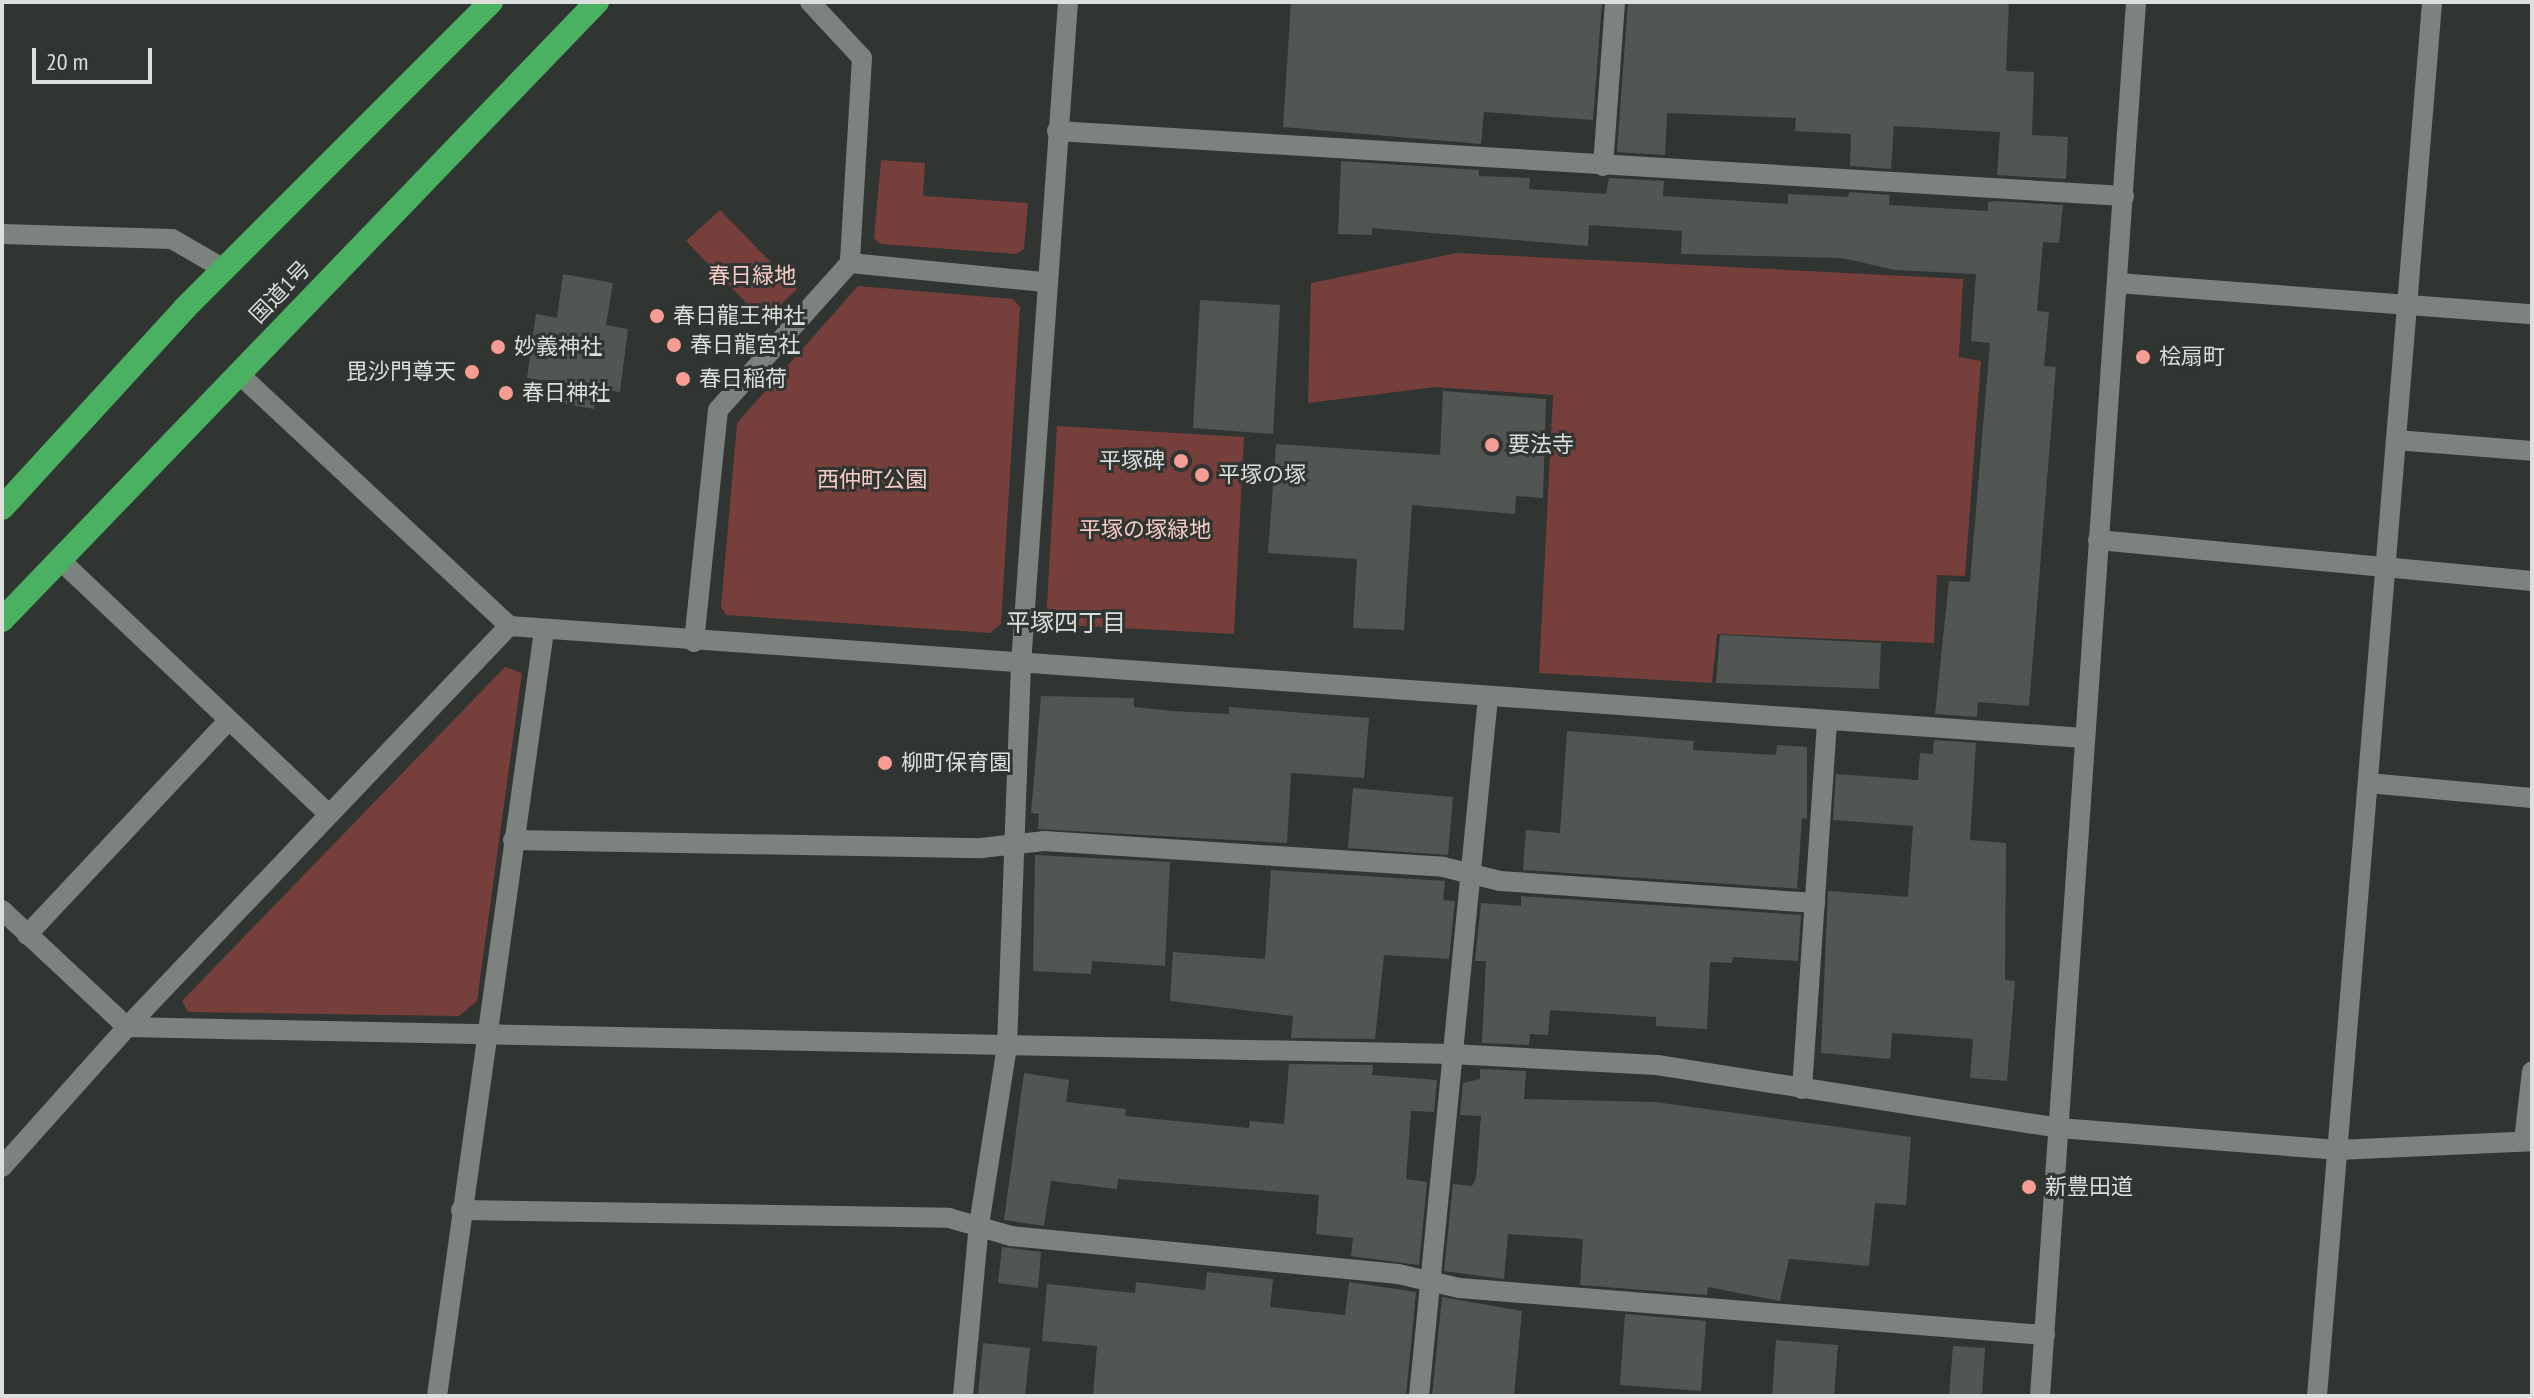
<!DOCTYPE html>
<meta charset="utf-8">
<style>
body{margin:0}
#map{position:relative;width:2534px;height:1398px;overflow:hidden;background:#313531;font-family:"PT Sans Narrow","Noto Sans JP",sans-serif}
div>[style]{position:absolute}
.green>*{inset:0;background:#763f3b}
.building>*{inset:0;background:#515652}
.minor>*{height:20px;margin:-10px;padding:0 10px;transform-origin:10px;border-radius:10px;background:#7c827d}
.highway>*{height:24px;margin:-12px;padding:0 12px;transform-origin:12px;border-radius:12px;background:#4ab163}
.dots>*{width:22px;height:22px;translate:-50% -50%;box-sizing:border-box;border:4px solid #313531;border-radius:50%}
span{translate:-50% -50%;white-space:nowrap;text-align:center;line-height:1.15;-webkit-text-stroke:6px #313531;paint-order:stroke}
.park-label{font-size:22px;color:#f6ccc7}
.street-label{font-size:22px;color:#dcdfdc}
.poi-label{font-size:22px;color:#dcdfdc}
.left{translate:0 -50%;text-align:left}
.right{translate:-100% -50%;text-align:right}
.neighbourhood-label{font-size:24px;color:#d9dfda}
.frame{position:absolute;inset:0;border:4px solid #dcdfdc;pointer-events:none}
.scale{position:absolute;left:32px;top:48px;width:120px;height:36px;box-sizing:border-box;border:4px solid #dcdfdc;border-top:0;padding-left:10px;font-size:24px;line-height:28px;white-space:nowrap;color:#dcdfdc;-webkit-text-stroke:6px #313531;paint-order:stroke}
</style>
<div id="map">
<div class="green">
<i style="clip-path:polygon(881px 160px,925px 163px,923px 196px,1028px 203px,1024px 249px,1016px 254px,881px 244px,874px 238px)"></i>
<i style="clip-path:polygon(720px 210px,797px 289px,764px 321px,686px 241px)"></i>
<i style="clip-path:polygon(1457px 253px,1963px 279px,1959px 357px,1981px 361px,1965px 576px,1937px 575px,1934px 643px,1717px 634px,1712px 683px,1539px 673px,1553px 395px,1435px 387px,1308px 403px,1311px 283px)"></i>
<i style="clip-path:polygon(858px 286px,1013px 299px,1020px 307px,1001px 624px,990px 633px,726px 615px,721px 607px,737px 423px)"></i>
<i style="clip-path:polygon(1057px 426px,1244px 437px,1234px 634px,1046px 624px)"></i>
<i style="clip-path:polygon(505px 667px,522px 673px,477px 1001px,459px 1016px,188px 1012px,182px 1001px)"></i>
</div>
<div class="building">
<i style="clip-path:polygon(1291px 2px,1602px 2px,1593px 120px,1484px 112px,1481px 144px,1283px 127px)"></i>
<i style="clip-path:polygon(1628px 2px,2009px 2px,2006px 71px,2034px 72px,2032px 135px,2068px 137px,2066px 179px,1997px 175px,2000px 132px,1894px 126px,1891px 169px,1850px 166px,1851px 134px,1795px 131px,1796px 118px,1667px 113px,1665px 155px,1617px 152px)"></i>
<i style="clip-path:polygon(1341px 161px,1479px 170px,1479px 176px,1530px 178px,1529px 189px,1606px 194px,1609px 178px,1664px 181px,1663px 196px,1788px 204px,1788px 194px,1848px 197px,1849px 192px,1890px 195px,1889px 205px,1988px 211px,1988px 202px,1996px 201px,2063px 205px,2059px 243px,2043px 242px,2037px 311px,2049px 312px,2044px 366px,2056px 367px,2029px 706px,1978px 702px,1977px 717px,1935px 714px,1949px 581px,1970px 582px,1990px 343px,1971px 341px,1976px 274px,1895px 270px,1842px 258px,1681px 254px,1682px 231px,1589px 225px,1588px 246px,1372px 228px,1372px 235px,1338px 234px)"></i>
<i style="clip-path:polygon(563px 274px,613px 283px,606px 325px,628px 329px,620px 392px,596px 389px,594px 409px,549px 401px,552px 382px,527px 378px,536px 314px,557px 318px)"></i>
<i style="clip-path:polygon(1200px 300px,1280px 305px,1273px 434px,1193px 428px)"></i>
<i style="clip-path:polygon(1443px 391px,1546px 399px,1543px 498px,1516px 496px,1515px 514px,1412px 505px,1404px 630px,1353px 628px,1357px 559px,1268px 553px,1276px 444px,1440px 455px)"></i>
<i style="clip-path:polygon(1720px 635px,1881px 643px,1879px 689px,1716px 683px)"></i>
<i style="clip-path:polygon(1041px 696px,1134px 698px,1134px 707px,1172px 711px,1229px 714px,1229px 707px,1369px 718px,1364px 778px,1291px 773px,1287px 843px,1038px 829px,1039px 814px,1031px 813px)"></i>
<i style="clip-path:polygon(1567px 731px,1694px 741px,1693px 750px,1776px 755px,1777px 745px,1807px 747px,1807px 819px,1802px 818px,1797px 889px,1803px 889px,1523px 870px,1526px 830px,1560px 833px)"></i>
<i style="clip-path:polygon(1934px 740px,1976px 743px,1970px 840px,2006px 843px,2005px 980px,2015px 981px,2007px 1081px,1970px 1078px,1973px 1039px,1892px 1033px,1890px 1059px,1821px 1053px,1828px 891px,1908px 897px,1913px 826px,1833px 820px,1836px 774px,1918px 780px,1920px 753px,1933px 754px)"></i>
<i style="clip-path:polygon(1353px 788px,1453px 797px,1448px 855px,1348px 848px)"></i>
<i style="clip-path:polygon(1035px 855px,1170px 862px,1165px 966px,1092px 961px,1091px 974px,1033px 971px)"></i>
<i style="clip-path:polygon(1271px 870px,1445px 881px,1443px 900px,1455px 901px,1449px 959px,1384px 955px,1375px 1039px,1291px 1038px,1293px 1016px,1170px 1001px,1173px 952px,1265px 959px)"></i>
<i style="clip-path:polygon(1521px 896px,1801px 915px,1798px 961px,1733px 957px,1732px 963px,1710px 962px,1707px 1029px,1656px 1026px,1656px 1017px,1550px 1010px,1548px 1035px,1530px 1034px,1529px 1045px,1482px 1043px,1486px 961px,1475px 961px,1481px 903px,1521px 906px)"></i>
<i style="clip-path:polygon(1289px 1064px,1373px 1065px,1372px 1075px,1437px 1080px,1434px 1112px,1411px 1111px,1406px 1179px,1427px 1182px,1419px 1265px,1351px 1256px,1353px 1238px,1316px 1234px,1319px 1195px,1118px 1179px,1117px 1189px,1051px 1181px,1044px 1226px,1004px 1220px,1024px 1073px,1069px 1080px,1066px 1102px,1126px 1109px,1125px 1116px,1249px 1128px,1250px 1121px,1284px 1124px)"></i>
<i style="clip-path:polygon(1480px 1069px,1526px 1071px,1524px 1099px,1655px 1102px,1911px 1137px,1906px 1205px,1875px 1203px,1869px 1266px,1789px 1259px,1780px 1301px,1708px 1287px,1707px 1295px,1580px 1285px,1583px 1239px,1508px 1234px,1504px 1279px,1444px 1271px,1453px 1184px,1472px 1186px,1476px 1178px,1481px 1116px,1460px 1115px,1463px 1083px,1480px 1079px)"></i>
<i style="clip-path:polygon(1002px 1247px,1041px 1252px,1038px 1288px,998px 1283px)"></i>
<i style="clip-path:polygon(1207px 1272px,1273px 1279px,1270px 1307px,1345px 1315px,1349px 1282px,1416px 1292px,1406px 1396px,1093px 1396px,1097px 1346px,1042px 1341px,1047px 1284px,1135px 1293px,1136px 1282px,1205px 1290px)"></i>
<i style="clip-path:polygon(1442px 1297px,1522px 1311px,1514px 1396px,1432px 1396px)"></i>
<i style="clip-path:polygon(1625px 1314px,1706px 1321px,1701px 1391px,1620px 1385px)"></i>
<i style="clip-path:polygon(1776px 1340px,1838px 1345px,1834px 1396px,1772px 1396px)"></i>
<i style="clip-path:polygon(983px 1343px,1030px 1348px,1025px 1396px,978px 1396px)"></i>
<i style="clip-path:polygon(1953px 1346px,1985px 1348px,1982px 1396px,1949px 1396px)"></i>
</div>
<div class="minor">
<i style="left:810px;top:2px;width:76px;rotate:47.1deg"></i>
<i style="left:862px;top:58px;width:205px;rotate:93.4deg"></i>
<i style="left:1057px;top:131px;width:1069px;rotate:3.49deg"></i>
<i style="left:1603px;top:166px;width:164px;rotate:-85.8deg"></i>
<i style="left:2px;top:234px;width:170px;rotate:1.7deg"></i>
<i style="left:172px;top:239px;width:60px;rotate:30deg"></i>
<i style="left:2117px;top:283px;width:416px;rotate:4.3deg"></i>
<i style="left:238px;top:373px;width:371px;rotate:43deg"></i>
<i style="left:509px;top:626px;width:1579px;rotate:4.07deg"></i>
<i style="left:2396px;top:440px;width:136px;rotate:4.6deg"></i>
<i style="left:2098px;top:540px;width:436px;rotate:5.4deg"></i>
<i style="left:60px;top:560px;width:370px;rotate:43.4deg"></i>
<i style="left:694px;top:642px;width:233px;rotate:-84.1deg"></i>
<i style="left:718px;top:410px;width:198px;rotate:-48.1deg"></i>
<i style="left:850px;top:263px;width:196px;rotate:5.6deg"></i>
<i style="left:2368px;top:783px;width:165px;rotate:5.2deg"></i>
<i style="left:513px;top:840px;width:468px;rotate:1deg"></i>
<i style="left:981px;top:848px;width:63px;rotate:-6.3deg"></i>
<i style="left:1044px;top:841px;width:400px;rotate:3.7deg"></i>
<i style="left:1443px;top:867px;width:59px;rotate:13.8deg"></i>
<i style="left:1500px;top:881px;width:316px;rotate:4deg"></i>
<i style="left:2px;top:910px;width:171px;rotate:43.1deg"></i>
<i style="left:127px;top:1027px;width:1325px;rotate:1.17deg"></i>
<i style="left:1452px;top:1054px;width:205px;rotate:3.1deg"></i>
<i style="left:1657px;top:1065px;width:407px;rotate:8.9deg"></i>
<i style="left:2059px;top:1128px;width:279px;rotate:4.5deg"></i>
<i style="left:2337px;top:1150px;width:195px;rotate:-2.6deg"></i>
<i style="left:27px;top:935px;width:294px;rotate:-46.8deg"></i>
<i style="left:1802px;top:1089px;width:369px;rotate:-86.1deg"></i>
<i style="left:2524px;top:1141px;width:70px;rotate:-83.5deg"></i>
<i style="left:2px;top:1167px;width:188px;rotate:-48.2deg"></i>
<i style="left:127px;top:1027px;width:554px;rotate:-46.39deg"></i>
<i style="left:461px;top:1210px;width:488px;rotate:0.9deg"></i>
<i style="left:949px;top:1218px;width:65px;rotate:16.2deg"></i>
<i style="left:1011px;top:1236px;width:389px;rotate:5.6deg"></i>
<i style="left:1398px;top:1274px;width:63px;rotate:12.9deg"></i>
<i style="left:1459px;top:1288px;width:588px;rotate:4.59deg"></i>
<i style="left:437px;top:1396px;width:772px;rotate:-82.04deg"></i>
<i style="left:963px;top:1396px;width:172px;rotate:-84.7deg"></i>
<i style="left:979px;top:1225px;width:181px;rotate:-81.1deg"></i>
<i style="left:1007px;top:1046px;width:382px;rotate:-87.9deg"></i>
<i style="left:1021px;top:664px;width:664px;rotate:-85.94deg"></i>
<i style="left:1419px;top:1396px;width:702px;rotate:-84.36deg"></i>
<i style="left:2040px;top:1396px;width:1397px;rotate:-86.06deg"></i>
<i style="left:2317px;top:1396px;width:1399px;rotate:-85.28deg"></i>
</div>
<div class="highway">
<i style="left:2px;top:508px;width:271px;rotate:-47.5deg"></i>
<i style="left:185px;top:308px;width:433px;rotate:-45deg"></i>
<i style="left:2px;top:620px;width:858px;rotate:-46.09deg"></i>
</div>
<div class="dots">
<i style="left:657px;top:316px;background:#f59c93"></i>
<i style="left:674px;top:345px;background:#f59c93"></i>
<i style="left:498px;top:347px;background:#f59c93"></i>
<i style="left:2143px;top:357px;background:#f59c93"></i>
<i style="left:472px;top:372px;background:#f59c93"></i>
<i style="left:683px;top:379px;background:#f59c93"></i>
<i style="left:506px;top:393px;background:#f59c93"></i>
<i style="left:1492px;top:445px;background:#f59c93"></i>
<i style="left:1181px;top:461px;background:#f59c93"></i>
<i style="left:1202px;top:475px;background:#f59c93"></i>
<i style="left:885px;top:763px;background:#f59c93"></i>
<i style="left:2029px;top:1187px;background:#f59c93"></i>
</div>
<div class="park-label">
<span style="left:752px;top:276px">春日緑地</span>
<span style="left:872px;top:480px">西仲町公園</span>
<span style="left:1145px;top:530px">平塚の塚緑地</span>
</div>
<div class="street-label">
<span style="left:280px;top:292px;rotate:-46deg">国道1号</span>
</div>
<div class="poi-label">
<span class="left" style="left:673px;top:316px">春日龍王神社</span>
<span class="left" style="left:690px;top:345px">春日龍宮社</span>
<span class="left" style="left:514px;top:347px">妙義神社</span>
<span class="left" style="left:2159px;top:357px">桧扇町</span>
<span class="right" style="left:456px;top:372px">毘沙門尊天</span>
<span class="left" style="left:699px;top:379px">春日稲荷</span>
<span class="left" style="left:522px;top:393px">春日神社</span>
<span class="left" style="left:1508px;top:445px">要法寺</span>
<span class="right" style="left:1165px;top:461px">平塚碑</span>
<span class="left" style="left:1218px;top:475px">平塚の塚</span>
<span class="left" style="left:901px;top:763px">柳町保育園</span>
<span class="left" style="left:2045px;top:1187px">新豊田道</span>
</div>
<div class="neighbourhood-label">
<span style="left:1066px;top:623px">平塚四丁目</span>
</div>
<div class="frame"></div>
<div class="scale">20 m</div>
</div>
